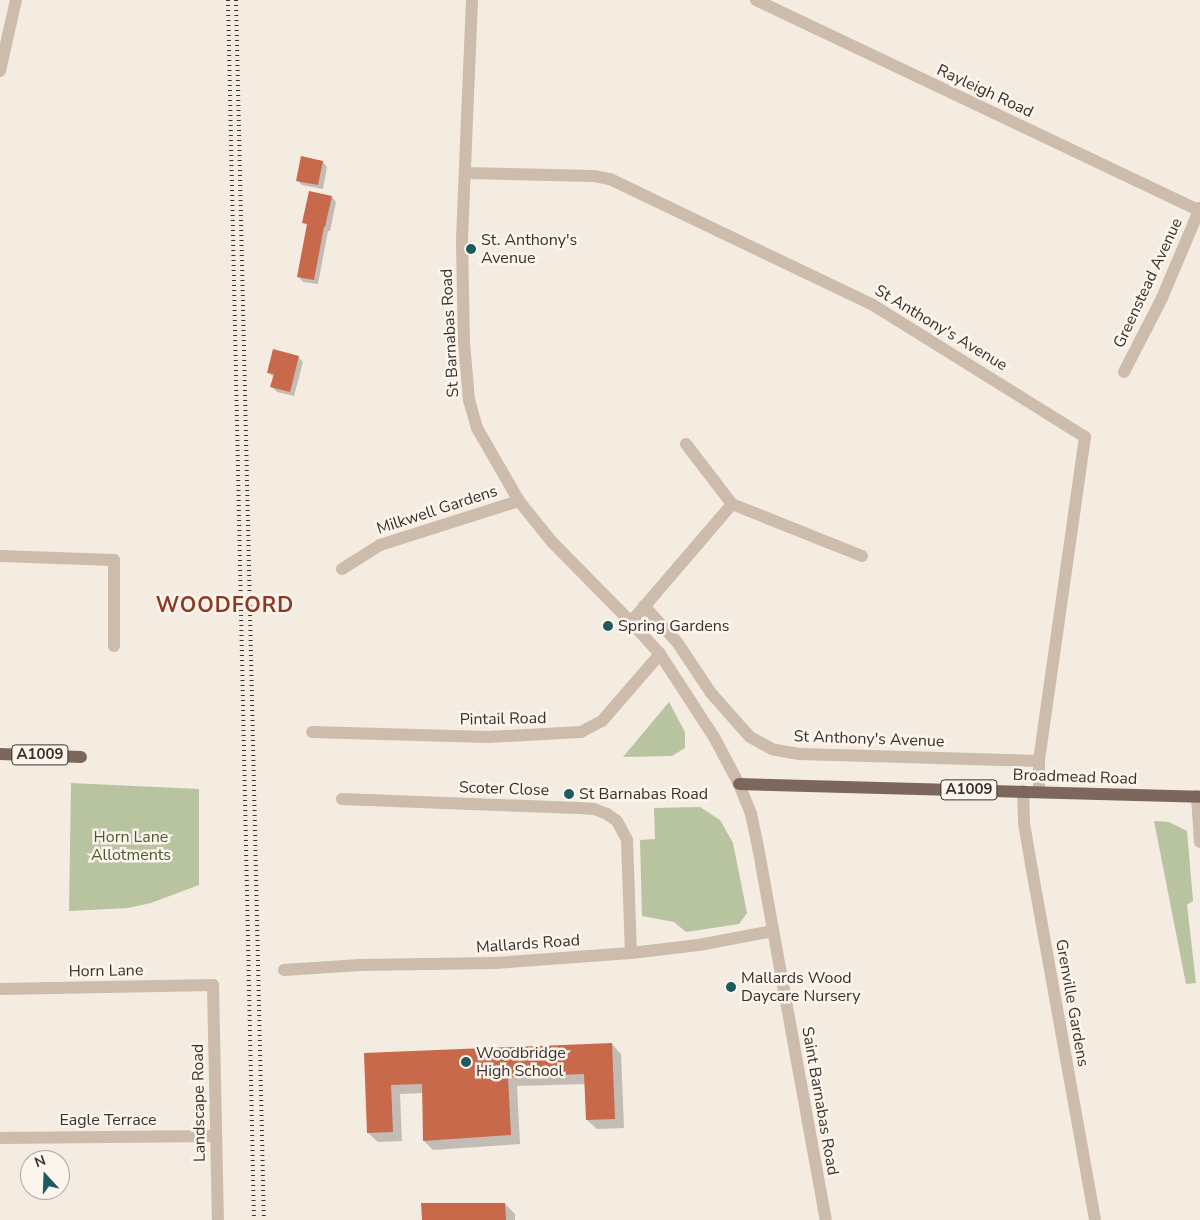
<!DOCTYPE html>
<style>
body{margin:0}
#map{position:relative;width:1200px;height:1220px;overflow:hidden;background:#f4ebe1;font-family:"Nunito Sans",sans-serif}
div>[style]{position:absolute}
.green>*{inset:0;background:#b8c4a0}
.shadow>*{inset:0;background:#0003}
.building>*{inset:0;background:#c8694b}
.minor>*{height:12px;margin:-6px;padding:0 6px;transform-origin:6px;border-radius:6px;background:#cdbbac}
.tertiary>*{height:12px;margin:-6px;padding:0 6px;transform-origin:6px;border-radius:6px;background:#cdbbac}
.primary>*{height:12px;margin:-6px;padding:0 6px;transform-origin:6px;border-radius:6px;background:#7d675c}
.rail>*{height:4px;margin-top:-2px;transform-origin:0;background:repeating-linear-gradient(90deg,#3b302b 0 1px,transparent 0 5px)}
.dots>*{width:14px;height:14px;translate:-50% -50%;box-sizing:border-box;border:2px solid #fbf5ee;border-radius:50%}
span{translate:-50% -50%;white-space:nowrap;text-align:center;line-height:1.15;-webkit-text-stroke:5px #fbf5ee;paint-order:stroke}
.shield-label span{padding:1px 4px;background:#fbf5ee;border:1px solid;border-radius:4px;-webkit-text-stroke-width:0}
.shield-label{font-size:15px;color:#3b302b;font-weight:700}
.street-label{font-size:16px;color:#3b302b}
.poi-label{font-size:16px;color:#3b302b}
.left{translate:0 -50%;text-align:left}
.park-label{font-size:16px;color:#4a5a2e}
.district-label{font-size:21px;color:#8c3b22;font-weight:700;letter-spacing:1px}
.north{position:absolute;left:20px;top:1150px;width:50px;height:50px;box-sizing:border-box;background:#fbf5ee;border:1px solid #aea6a0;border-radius:50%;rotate:340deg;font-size:14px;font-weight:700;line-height:20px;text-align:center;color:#3b302b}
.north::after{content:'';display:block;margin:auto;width:18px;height:22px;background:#1f5a5e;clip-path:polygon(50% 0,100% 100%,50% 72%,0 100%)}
</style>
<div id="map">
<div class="green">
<i style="clip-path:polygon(669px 702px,685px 732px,685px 748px,672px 756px,623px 757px)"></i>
<i style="clip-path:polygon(71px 783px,199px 789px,199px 885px,151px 903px,128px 908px,69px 911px)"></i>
<i style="clip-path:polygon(700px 807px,720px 820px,733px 843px,747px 913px,739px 924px,686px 932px,674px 922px,642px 916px,640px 840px,655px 839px,654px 808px)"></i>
<i style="clip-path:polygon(1154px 821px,1169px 822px,1187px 831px,1193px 901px,1187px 905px,1196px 983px,1186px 984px)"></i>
</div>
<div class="shadow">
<i style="clip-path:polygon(323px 162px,327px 167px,323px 189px,302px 185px,297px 180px)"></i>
<i style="clip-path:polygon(332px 197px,336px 202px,330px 231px,328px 231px,318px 284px,303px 282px,299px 277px,308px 226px,304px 222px)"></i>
<i style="clip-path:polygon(298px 357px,303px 362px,294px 396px,277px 392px,272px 387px,273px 377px,268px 372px)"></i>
<i style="clip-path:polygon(612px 1044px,621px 1054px,624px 1128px,597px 1129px,587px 1120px,586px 1084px,517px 1086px,520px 1144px,433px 1150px,424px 1141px,424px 1093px,400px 1094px,402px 1141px,378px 1142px,368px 1133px,365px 1054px)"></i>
<i style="clip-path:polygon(505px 1204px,515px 1214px,515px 1220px,423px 1220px)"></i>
</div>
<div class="building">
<i style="clip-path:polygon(301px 156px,323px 161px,318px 185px,296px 181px)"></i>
<i style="clip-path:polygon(309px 191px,332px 196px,325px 227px,324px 227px,314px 280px,297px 277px,307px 224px,302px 223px)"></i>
<i style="clip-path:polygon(273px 349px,299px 356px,290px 392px,270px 387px,274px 374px,267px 373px)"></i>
<i style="clip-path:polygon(612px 1043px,615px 1119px,586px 1120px,584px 1074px,508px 1077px,511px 1135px,423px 1141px,422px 1084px,391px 1085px,393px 1132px,367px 1133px,364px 1053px)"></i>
<i style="clip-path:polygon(421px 1203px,505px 1203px,506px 1220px,422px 1220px)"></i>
</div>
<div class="minor">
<i style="left:756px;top:0;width:492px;rotate:25.4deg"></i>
<i style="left:465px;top:173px;width:129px;rotate:1.3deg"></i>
<i style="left:594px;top:176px;width:16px;rotate:11deg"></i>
<i style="left:610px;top:179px;width:292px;rotate:25.6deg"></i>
<i style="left:873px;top:305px;width:250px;rotate:31.9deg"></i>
<i style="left:1085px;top:437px;width:327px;rotate:98.1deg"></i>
<i style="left:1039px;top:761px;width:240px;rotate:-178.3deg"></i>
<i style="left:799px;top:754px;width:27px;rotate:-170deg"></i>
<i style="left:772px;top:749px;width:25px;rotate:-151deg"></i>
<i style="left:750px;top:737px;width:59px;rotate:-131.6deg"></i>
<i style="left:711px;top:693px;width:61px;rotate:-123.7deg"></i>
<i style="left:677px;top:642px;width:49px;rotate:-132.5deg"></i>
<i style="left:1124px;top:372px;width:83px;rotate:-62.8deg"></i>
<i style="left:1162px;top:298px;width:98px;rotate:-67.1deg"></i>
<i style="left:686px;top:444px;width:76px;rotate:52.5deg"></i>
<i style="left:732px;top:504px;width:140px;rotate:21.8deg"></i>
<i style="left:0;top:556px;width:114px;rotate:2deg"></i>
<i style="left:114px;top:560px;width:86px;rotate:90deg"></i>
<i style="left:342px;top:569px;width:45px;rotate:-32.3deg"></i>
<i style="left:380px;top:545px;width:146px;rotate:-17.6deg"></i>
<i style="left:631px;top:622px;width:155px;rotate:-49.4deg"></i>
<i style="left:312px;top:732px;width:176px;rotate:1.6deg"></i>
<i style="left:488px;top:737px;width:93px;rotate:-3.1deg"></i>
<i style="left:581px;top:732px;width:24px;rotate:-28deg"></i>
<i style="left:602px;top:721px;width:89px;rotate:-49.1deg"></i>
<i style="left:739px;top:784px;width:32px;rotate:68deg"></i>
<i style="left:751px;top:814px;width:34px;rotate:78deg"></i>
<i style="left:758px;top:847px;width:379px;rotate:79.7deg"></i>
<i style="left:1023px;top:791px;width:32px;rotate:88deg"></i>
<i style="left:1024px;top:823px;width:42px;rotate:80.3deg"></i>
<i style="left:1031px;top:864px;width:362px;rotate:79.8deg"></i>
<i style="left:1039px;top:792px;width:31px;rotate:-90deg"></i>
<i style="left:1197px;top:796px;width:46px;rotate:86.3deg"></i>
<i style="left:342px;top:799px;width:237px;rotate:2.2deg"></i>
<i style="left:579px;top:808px;width:15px;rotate:4deg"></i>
<i style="left:594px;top:809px;width:14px;rotate:21deg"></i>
<i style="left:607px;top:814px;width:12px;rotate:35deg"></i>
<i style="left:617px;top:821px;width:21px;rotate:62deg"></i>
<i style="left:627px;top:840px;width:113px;rotate:88deg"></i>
<i style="left:284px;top:970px;width:76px;rotate:-3.8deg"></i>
<i style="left:360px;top:965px;width:135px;rotate:-0.8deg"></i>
<i style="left:495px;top:963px;width:136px;rotate:-4.2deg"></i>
<i style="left:631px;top:953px;width:68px;rotate:-6.7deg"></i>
<i style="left:699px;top:945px;width:75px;rotate:-10.7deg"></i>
<i style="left:0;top:989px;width:213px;rotate:-1.1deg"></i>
<i style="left:213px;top:985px;width:235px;rotate:88.8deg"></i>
<i style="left:0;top:1138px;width:216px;rotate:-0.5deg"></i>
</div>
<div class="tertiary">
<i style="left:472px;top:0;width:241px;rotate:92.4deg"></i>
<i style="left:462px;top:241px;width:101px;rotate:88.9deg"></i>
<i style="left:464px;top:342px;width:58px;rotate:85.1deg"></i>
<i style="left:469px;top:400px;width:29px;rotate:74deg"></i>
<i style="left:477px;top:428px;width:84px;rotate:60.1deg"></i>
<i style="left:519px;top:501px;width:53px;rotate:51.2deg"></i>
<i style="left:552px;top:542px;width:112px;rotate:45.4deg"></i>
<i style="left:631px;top:622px;width:43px;rotate:47.8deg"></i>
<i style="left:660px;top:654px;width:99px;rotate:57deg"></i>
<i style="left:714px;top:737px;width:53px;rotate:62deg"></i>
<i style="left:0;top:71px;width:73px;rotate:-77.3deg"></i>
</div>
<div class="primary">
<i style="left:0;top:754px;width:81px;rotate:2.1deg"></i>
<i style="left:739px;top:784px;width:461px;rotate:1.6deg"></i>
</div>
<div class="rail">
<i style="left:228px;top:0;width:1220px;rotate:88.78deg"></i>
<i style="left:236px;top:0;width:1220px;rotate:88.69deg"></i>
</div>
<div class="dots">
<i style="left:471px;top:249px;background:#1f5a5e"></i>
<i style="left:608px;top:626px;background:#1f5a5e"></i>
<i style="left:569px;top:794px;background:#1f5a5e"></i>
<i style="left:731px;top:987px;background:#1f5a5e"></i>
<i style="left:466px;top:1062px;background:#1f5a5e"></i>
</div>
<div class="shield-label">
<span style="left:40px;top:755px">A1009</span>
<span style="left:969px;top:790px">A1009</span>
</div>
<div class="street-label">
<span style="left:985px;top:91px;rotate:25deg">Rayleigh Road</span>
<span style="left:1148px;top:283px;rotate:-65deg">Greenstead Avenue</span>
<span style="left:941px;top:328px;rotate:31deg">St Anthony's Avenue</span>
<span style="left:450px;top:333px;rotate:-93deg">St Barnabas Road</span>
<span style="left:437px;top:510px;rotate:-18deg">Milkwell Gardens</span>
<span style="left:503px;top:719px;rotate:-1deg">Pintail Road</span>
<span style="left:869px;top:739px;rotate:2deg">St Anthony's Avenue</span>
<span style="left:1075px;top:777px;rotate:2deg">Broadmead Road</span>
<span style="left:504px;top:789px;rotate:2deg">Scoter Close</span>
<span style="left:528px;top:944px;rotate:-4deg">Mallards Road</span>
<span style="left:106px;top:971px;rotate:-1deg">Horn Lane</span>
<span style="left:1072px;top:1003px;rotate:80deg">Grenville Gardens</span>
<span style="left:820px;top:1101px;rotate:80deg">Saint Barnabas Road</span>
<span style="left:199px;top:1103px;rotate:-91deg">Landscape Road</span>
<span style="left:108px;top:1120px">Eagle Terrace</span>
</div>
<div class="poi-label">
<span class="left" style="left:481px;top:249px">St. Anthony's<br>Avenue</span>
<span class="left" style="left:618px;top:626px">Spring Gardens</span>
<span class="left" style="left:579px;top:794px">St Barnabas Road</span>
<span class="left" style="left:741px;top:987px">Mallards Wood<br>Daycare Nursery</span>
<span class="left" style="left:476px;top:1062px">Woodbridge<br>High School</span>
</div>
<div class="park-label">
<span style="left:131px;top:846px">Horn Lane<br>Allotments</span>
</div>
<div class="district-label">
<span style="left:225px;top:605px">WOODFORD</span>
</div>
<div class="north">N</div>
</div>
